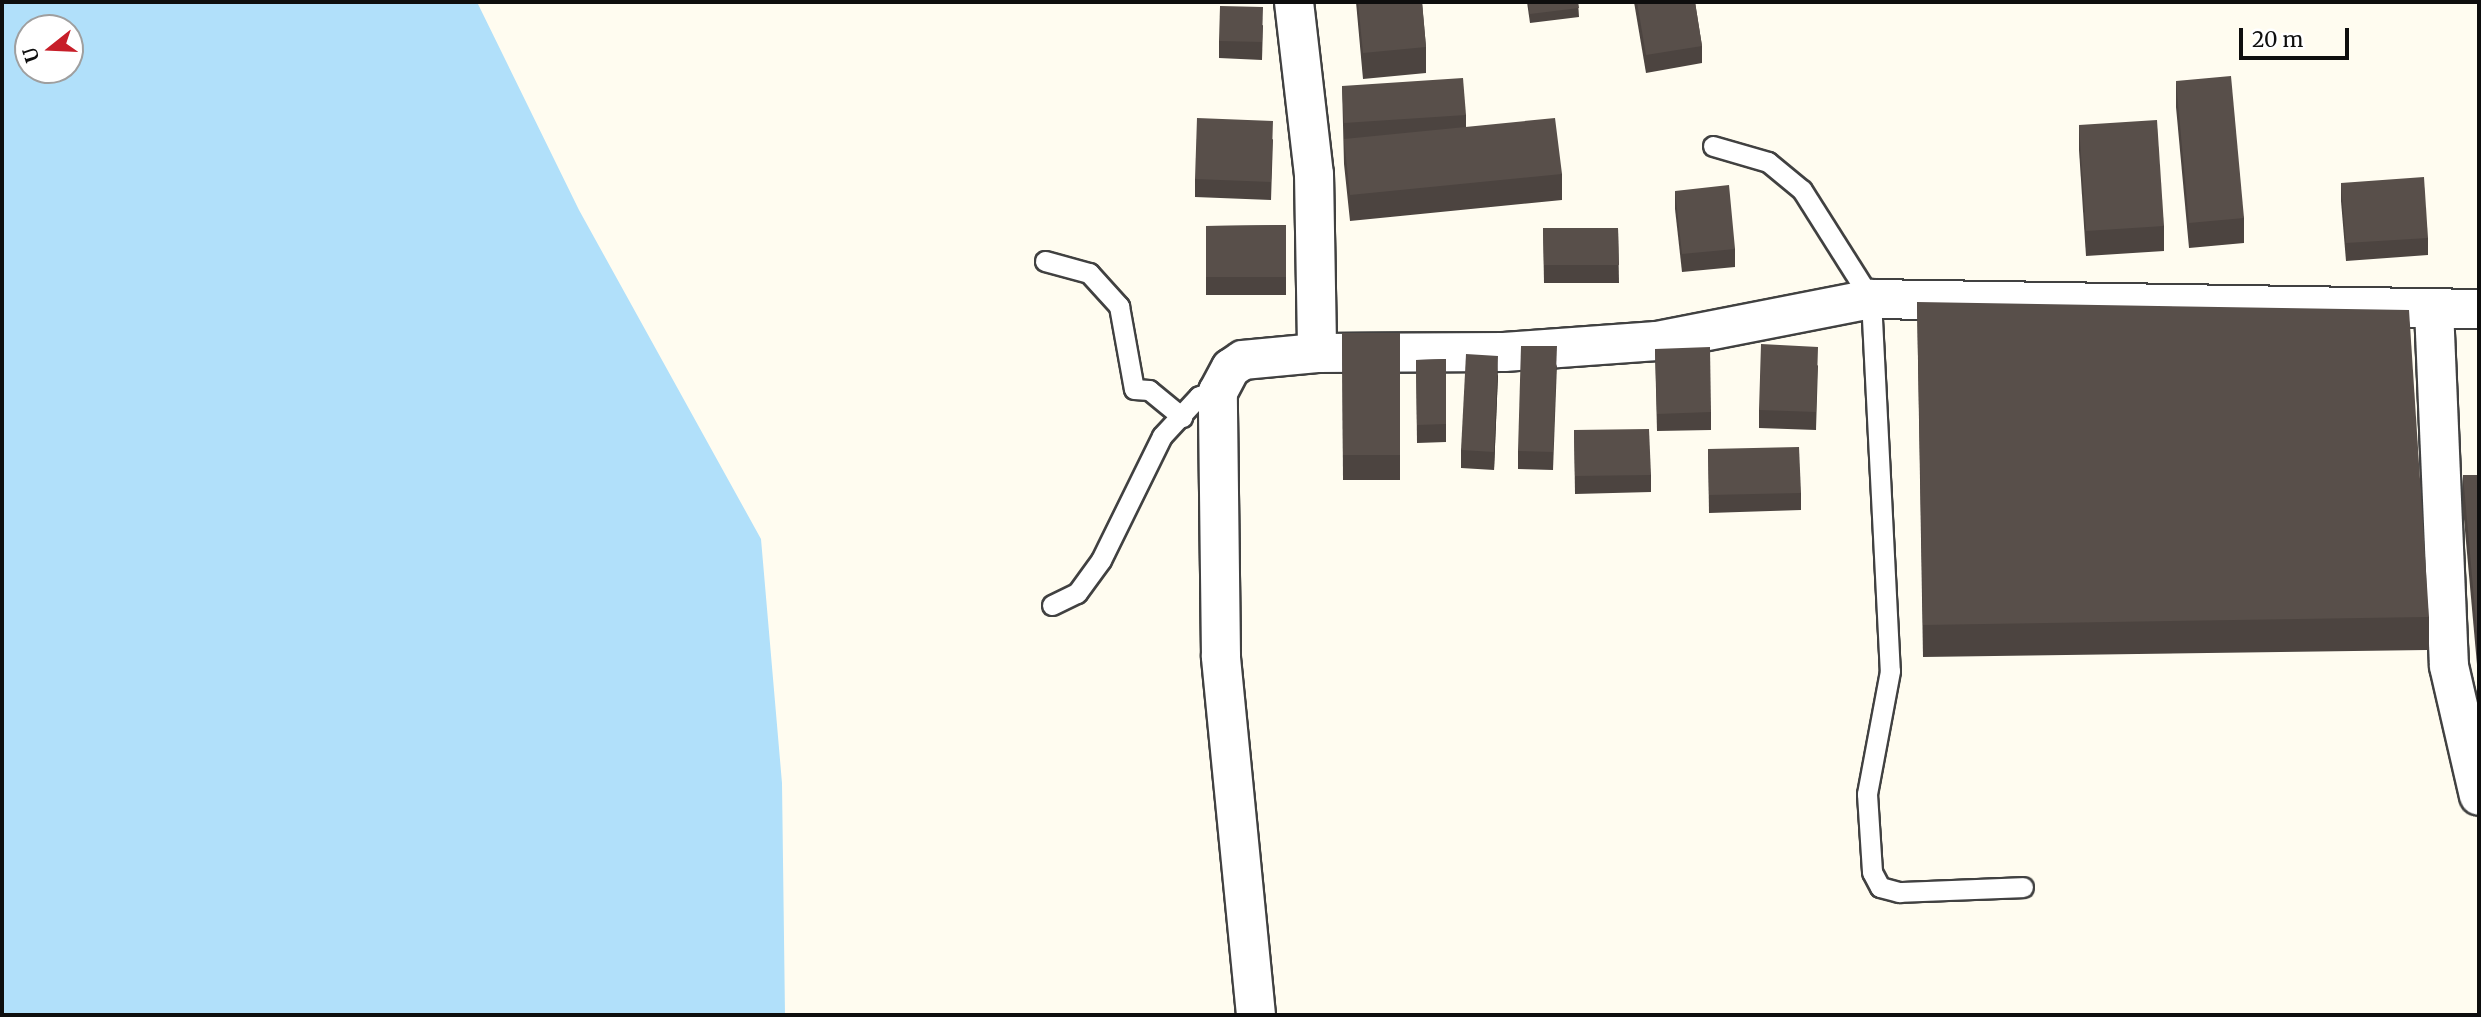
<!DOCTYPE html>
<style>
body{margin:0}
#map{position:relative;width:2481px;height:1017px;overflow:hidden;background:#fffcf0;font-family:Merriweather,serif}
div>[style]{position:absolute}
.water>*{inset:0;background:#b1e0fa}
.roads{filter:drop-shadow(2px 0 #414141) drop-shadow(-2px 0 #414141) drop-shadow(0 2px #414141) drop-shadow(0 -2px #414141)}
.lane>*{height:19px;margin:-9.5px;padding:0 9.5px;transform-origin:9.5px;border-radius:9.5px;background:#fff}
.street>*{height:38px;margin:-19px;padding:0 19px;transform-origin:19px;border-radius:19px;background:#fff}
.wall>*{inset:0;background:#4c4440}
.shaded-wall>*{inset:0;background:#3e3734}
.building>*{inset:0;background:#584f4a}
span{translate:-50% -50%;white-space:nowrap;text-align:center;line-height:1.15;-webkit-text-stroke:7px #fff;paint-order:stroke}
.frame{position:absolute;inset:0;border:4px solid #0e0e0e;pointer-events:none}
.north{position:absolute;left:14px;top:14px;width:70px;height:70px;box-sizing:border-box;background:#fff;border:2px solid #9f9f9f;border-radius:50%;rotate:252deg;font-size:19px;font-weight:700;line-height:28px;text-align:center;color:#0e0e0e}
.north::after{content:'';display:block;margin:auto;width:24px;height:32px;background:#c71e29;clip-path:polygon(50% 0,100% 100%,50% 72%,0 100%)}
.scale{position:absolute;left:2239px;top:28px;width:110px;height:32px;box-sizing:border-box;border:4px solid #0e0e0e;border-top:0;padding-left:9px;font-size:21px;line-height:24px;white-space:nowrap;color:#0e0e0e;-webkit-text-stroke:5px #fff;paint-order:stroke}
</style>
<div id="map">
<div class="water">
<i style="clip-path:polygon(evenodd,2px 2px,477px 2px,579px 210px,761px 539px,782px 783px,785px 1015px,2px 1015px,2px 2px,28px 28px,70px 28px,70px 70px,28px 70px,28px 28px)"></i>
</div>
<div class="roads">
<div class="lane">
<i style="left:1713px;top:146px;width:57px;rotate:16.2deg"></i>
<i style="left:1768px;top:162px;width:44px;rotate:39.5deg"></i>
<i style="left:1802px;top:190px;width:129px;rotate:57.7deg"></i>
<i style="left:1871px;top:299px;width:372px;rotate:87.1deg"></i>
<i style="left:1890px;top:671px;width:125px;rotate:100.6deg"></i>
<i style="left:1867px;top:794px;width:78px;rotate:86.3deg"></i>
<i style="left:1872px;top:872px;width:17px;rotate:62deg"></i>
<i style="left:1880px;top:887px;width:20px;rotate:15deg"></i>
<i style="left:1899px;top:892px;width:124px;rotate:-2.3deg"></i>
<i style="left:1045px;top:261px;width:46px;rotate:15.3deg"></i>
<i style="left:1089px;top:273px;width:45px;rotate:47.7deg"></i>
<i style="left:1119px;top:306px;width:84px;rotate:79.8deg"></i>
<i style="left:1134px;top:389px;width:15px;rotate:4deg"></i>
<i style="left:1149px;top:390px;width:43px;rotate:39.3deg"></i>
<i style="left:1052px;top:605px;width:28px;rotate:-26deg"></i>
<i style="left:1077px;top:593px;width:41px;rotate:-54deg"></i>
<i style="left:1101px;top:560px;width:138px;rotate:-63.8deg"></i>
<i style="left:1162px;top:436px;width:54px;rotate:-47.2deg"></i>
<i style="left:1199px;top:396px;width:19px;rotate:-12deg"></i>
</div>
<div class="street">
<i style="left:1294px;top:2px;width:173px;rotate:83.4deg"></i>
<i style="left:1314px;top:174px;width:179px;rotate:89deg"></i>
<i style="left:1317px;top:353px;width:187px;rotate:-0.3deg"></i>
<i style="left:1504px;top:352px;width:153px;rotate:-4.1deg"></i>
<i style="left:1657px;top:341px;width:218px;rotate:-11.1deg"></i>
<i style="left:1871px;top:299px;width:608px;rotate:0.94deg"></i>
<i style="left:2434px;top:309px;width:357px;rotate:87.6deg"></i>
<i style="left:2449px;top:666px;width:133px;rotate:77deg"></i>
<i style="left:1256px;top:1015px;width:361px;rotate:-95.6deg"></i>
<i style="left:1221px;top:656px;width:264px;rotate:-90.7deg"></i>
<i style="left:1218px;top:392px;width:27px;rotate:-62deg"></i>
<i style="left:1231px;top:368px;width:14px;rotate:-34deg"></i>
<i style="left:1243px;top:360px;width:74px;rotate:-5.4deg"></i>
</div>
</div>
<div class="wall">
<i style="clip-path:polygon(1356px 2px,1422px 2px,1426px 47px,1426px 73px,1363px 79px)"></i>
<i style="clip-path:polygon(1527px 2px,1578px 2px,1579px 17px,1530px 23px)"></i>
<i style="clip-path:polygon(1634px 2px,1695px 2px,1702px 46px,1702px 63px,1646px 73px)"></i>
<i style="clip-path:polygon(1263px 25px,1262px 60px,1219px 58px,1219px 41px)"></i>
<i style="clip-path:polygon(2176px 81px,2244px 218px,2244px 243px,2189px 248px,2176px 107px)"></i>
<i style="clip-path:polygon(1342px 86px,1466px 115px,1466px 127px,1562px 174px,1562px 200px,1350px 221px,1344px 164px)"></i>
<i style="clip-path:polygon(2079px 125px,2164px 226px,2164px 251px,2086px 256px,2079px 150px)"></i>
<i style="clip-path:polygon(1273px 139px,1271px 200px,1195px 197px,1195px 179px)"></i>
<i style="clip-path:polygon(2341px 183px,2428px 238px,2428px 255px,2346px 261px,2341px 201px)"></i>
<i style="clip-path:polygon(1675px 191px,1735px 249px,1735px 267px,1682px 272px,1675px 209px)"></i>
<i style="clip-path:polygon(1286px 225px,1286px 295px,1206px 295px,1206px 226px)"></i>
<i style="clip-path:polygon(1543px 228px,1618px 228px,1619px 283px,1544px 283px)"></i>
<i style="clip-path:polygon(1917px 302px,2429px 617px,2429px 650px,1923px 657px)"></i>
<i style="clip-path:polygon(1342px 333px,1400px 333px,1400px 480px,1343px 480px)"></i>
<i style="clip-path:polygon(1655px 349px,1711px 412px,1711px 430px,1657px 431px)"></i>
<i style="clip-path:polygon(1446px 359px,1446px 442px,1417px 443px,1416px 360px)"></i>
<i style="clip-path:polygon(1557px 364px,1553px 470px,1518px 469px,1518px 451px)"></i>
<i style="clip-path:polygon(1818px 365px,1816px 430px,1759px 428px,1759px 410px)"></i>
<i style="clip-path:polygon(1498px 374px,1494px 470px,1461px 468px,1461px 450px)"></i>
<i style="clip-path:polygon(1574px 430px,1651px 475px,1651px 492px,1575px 494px)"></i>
<i style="clip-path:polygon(1708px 449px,1801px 493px,1801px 510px,1709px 513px)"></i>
<i style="clip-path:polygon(2463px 475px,2479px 475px,2479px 687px,2463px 508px)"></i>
</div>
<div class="shaded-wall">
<i style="clip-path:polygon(1498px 356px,1498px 374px,1494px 470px,1494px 452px)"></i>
</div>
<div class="building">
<i style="clip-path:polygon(1358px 2px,1422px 2px,1426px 47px,1363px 53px)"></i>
<i style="clip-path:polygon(1528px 2px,1578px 2px,1579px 8px,1530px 14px)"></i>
<i style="clip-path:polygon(1637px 2px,1695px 2px,1702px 46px,1646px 55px)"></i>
<i style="clip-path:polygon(1220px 6px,1263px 7px,1262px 42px,1219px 41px)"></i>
<i style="clip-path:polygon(2231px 76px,2244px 218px,2189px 223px,2176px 81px)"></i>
<i style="clip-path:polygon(1463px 78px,1466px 115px,1344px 123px,1342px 86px)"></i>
<i style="clip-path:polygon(1197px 118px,1273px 121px,1271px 182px,1195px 179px)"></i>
<i style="clip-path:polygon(1555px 118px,1562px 174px,1350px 195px,1344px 139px)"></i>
<i style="clip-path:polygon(2157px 120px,2164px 226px,2086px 231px,2079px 125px)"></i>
<i style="clip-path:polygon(2424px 177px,2428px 238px,2346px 243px,2341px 183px)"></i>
<i style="clip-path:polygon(1729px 185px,1735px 249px,1682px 254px,1675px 191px)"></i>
<i style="clip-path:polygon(1286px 225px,1286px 277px,1206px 277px,1206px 226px)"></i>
<i style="clip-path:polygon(1543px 228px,1618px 228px,1619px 265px,1544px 265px)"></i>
<i style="clip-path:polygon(1917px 302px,2409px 310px,2429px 617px,1923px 625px)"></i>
<i style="clip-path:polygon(1342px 333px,1400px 333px,1400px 455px,1343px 455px)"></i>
<i style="clip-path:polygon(1761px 344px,1818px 347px,1816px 412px,1759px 410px)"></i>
<i style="clip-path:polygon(1521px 346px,1557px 346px,1553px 452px,1518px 451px)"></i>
<i style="clip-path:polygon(1710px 347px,1711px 412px,1657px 414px,1655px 349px)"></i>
<i style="clip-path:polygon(1466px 354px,1498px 356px,1494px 452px,1461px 450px)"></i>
<i style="clip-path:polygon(1446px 359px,1446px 424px,1417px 425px,1416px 360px)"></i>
<i style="clip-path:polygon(1649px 429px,1651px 475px,1575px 476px,1574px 430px)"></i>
<i style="clip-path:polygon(1799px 447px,1801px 493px,1709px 495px,1708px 449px)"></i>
<i style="clip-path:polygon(2463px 475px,2479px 475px,2479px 655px)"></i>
</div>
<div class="frame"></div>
<div class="north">U</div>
<div class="scale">20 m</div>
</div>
